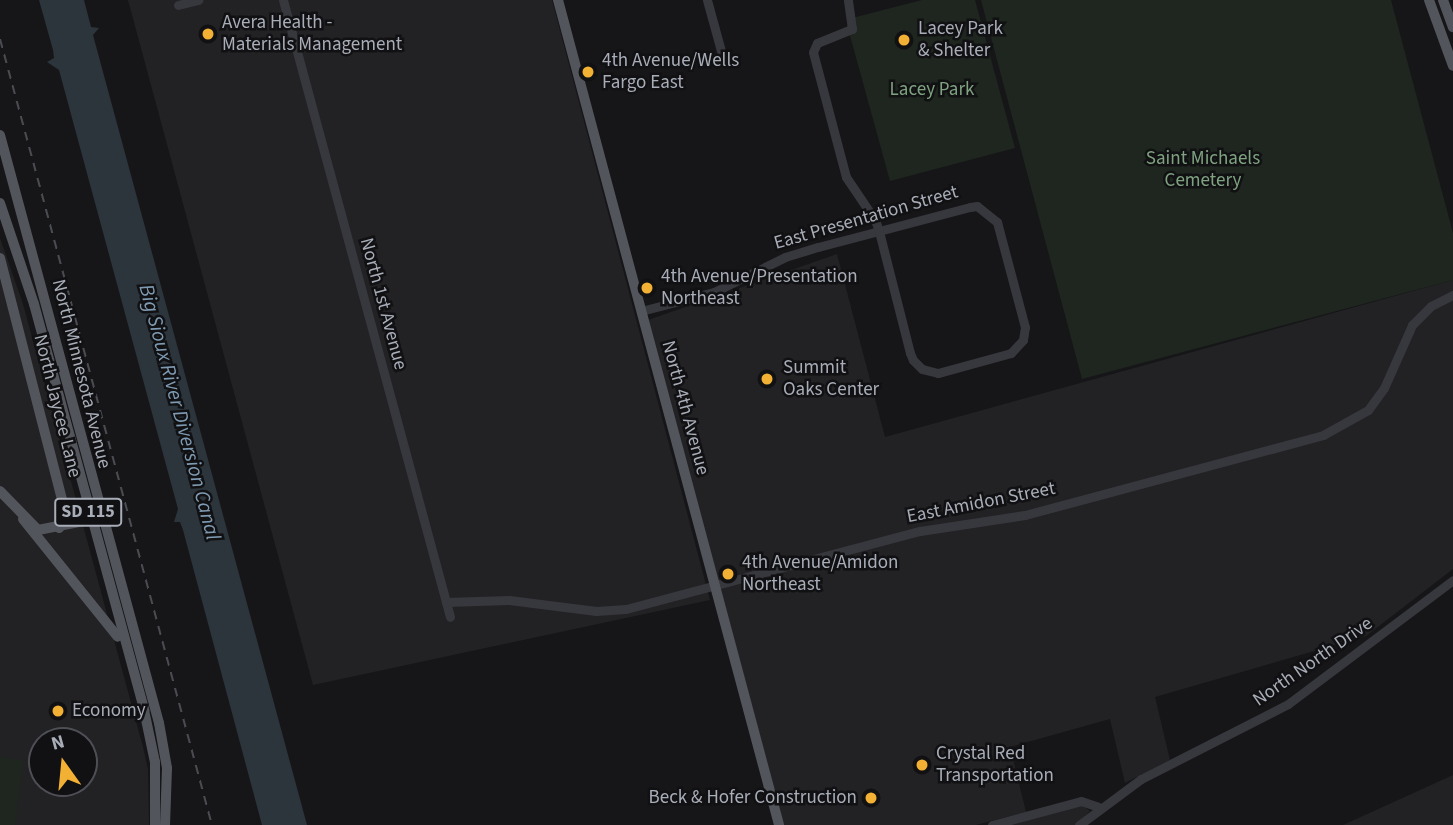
<!DOCTYPE html>
<style>
body{margin:0}
#map{position:relative;width:1453px;height:825px;overflow:hidden;background:#161618;font-family:"Source Sans 3",sans-serif}
div>[style]{position:absolute}
.built>*{inset:0;background:#222225}
.green>*{inset:0;background:#1e261f}
.water>*{inset:0;background:#2c353c}
.minor>*{height:9px;margin:-4.5px;padding:0 4.5px;transform-origin:4.5px;border-radius:4.5px;background:#37383d}
.major>*{height:10px;margin:-5px;padding:0 5px;transform-origin:5px;border-radius:5px;background:#53555c}
.rail>*{height:2px;margin-top:-1px;transform-origin:0;background:repeating-linear-gradient(90deg,#4a4c52 0 9px,transparent 0 16px)}
.dots>*{width:19px;height:19px;translate:-50% -50%;box-sizing:border-box;border:4px solid #111113;border-radius:50%}
span{translate:-50% -50%;white-space:nowrap;text-align:center;line-height:1.15;-webkit-text-stroke:5px #111113;paint-order:stroke}
.shield-label span{padding:2px 5px;background:#111113;border:2px solid;border-radius:5px;-webkit-text-stroke-width:0}
.shield-label{font-size:18px;color:#a8adb8;font-weight:700}
.poi-label{font-size:19px;color:#a8adb8}
.left{translate:0 -50%;text-align:left}
.right{translate:-100% -50%;text-align:right}
.park-label{font-size:19px;color:#7fa381}
.street-label{font-size:19px;color:#a8adb8}
.water-label{font-size:21px;color:#7f9bb3;font-style:italic}
.north{position:absolute;left:28px;top:727px;width:70px;height:70px;box-sizing:border-box;background:#111113;border:2px solid #4d4f55;border-radius:50%;rotate:345deg;font-size:19px;font-weight:700;line-height:28px;text-align:center;color:#a8adb8}
.north::after{content:'';display:block;margin:auto;width:24px;height:32px;background:#f2b134;clip-path:polygon(50% 0,100% 100%,50% 72%,0 100%)}
</style>
<div id="map">
<div class="built">
<i style="clip-path:polygon(128px 0,552px 0,710px 600px,313px 685px)"></i>
<i style="clip-path:polygon(evenodd,0 238px,23px 304px,143px 747px,148px 769px,149px 825px,0 825px,0 238px,42px 741px,84px 741px,84px 783px,42px 783px,42px 741px)"></i>
<i style="clip-path:polygon(837px 254px,885px 437px,1453px 280px,1453px 569px,1366px 636px,1155px 697px,1170px 760px,1125px 783px,1110px 719px,1010px 747px,1026px 812px,976px 825px,784px 825px,648px 320px)"></i>
<i style="clip-path:polygon(1453px 775px,1453px 825px,1343px 825px)"></i>
<i style="clip-path:polygon(1082px 805px,1090px 811px,1076px 825px,1007px 825px)"></i>
</div>
<div class="green">
<i style="clip-path:polygon(922px 0,975px 0,1015px 148px,890px 181px,849px 32px,852px 18px)"></i>
<i style="clip-path:polygon(981px 0,1391px 0,1453px 233px,1453px 280px,1082px 379px)"></i>
<i style="clip-path:polygon(0 757px,23px 760px,15px 825px,0 825px)"></i>
</div>
<div class="water">
<i style="clip-path:polygon(39px 0,84px 0,91px 27px,99px 28px,93px 35px,307px 825px,262px 825px,183px 530px,180px 522px,174px 522px,178px 509px,59px 70px,47px 62px,54px 58px,53px 50px)"></i>
</div>
<div class="minor">
<i style="left:283px;top:0;width:639px;rotate:74.85deg"></i>
<i style="left:707px;top:0;width:53px;rotate:74.6deg"></i>
<i style="left:178px;top:5px;width:21px;rotate:-14deg"></i>
<i style="left:641px;top:311px;width:75px;rotate:-14.6deg"></i>
<i style="left:714px;top:292px;width:79px;rotate:-26.2deg"></i>
<i style="left:785px;top:257px;width:34px;rotate:-17deg"></i>
<i style="left:818px;top:247px;width:63px;rotate:-14.7deg"></i>
<i style="left:879px;top:231px;width:94px;rotate:-14.8deg"></i>
<i style="left:970px;top:207px;width:7px;rotate:-8deg"></i>
<i style="left:977px;top:206px;width:26px;rotate:39deg"></i>
<i style="left:997px;top:222px;width:109px;rotate:75.1deg"></i>
<i style="left:1025px;top:327px;width:13px;rotate:99deg"></i>
<i style="left:1023px;top:340px;width:18px;rotate:133deg"></i>
<i style="left:1011px;top:353px;width:76px;rotate:164.7deg"></i>
<i style="left:938px;top:373px;width:16px;rotate:-166deg"></i>
<i style="left:922px;top:369px;width:13px;rotate:-135deg"></i>
<i style="left:913px;top:360px;width:8px;rotate:-113deg"></i>
<i style="left:910px;top:353px;width:126px;rotate:-104.3deg"></i>
<i style="left:879px;top:231px;width:12px;rotate:-110deg"></i>
<i style="left:875px;top:220px;width:52px;rotate:-124deg"></i>
<i style="left:846px;top:177px;width:129px;rotate:-104.8deg"></i>
<i style="left:813px;top:52px;width:10px;rotate:-66deg"></i>
<i style="left:817px;top:43px;width:38px;rotate:-22deg"></i>
<i style="left:852px;top:29px;width:29px;rotate:-98deg"></i>
<i style="left:446px;top:602px;width:63px;rotate:-1.8deg"></i>
<i style="left:509px;top:600px;width:88px;rotate:7.2deg"></i>
<i style="left:596px;top:611px;width:30px;rotate:-4deg"></i>
<i style="left:626px;top:609px;width:304px;rotate:-14.9deg"></i>
<i style="left:920px;top:531px;width:106px;rotate:-8.7deg"></i>
<i style="left:1025px;top:515px;width:309px;rotate:-15deg"></i>
<i style="left:1323px;top:435px;width:51px;rotate:-29.1deg"></i>
<i style="left:1368px;top:410px;width:27px;rotate:-54deg"></i>
<i style="left:1384px;top:388px;width:69px;rotate:-66deg"></i>
<i style="left:1412px;top:325px;width:27px;rotate:-45deg"></i>
<i style="left:1431px;top:306px;width:25px;rotate:-27deg"></i>
<i style="left:992px;top:825px;width:92px;rotate:-15.1deg"></i>
<i style="left:1081px;top:801px;width:18px;rotate:19deg"></i>
<i style="left:1079px;top:825px;width:77px;rotate:-36.6deg"></i>
<i style="left:1141px;top:779px;width:165px;rotate:-27deg"></i>
<i style="left:1288px;top:704px;width:206px;rotate:-36.9deg"></i>
</div>
<div class="major">
<i style="left:558px;top:0;width:854px;rotate:75deg"></i>
<i style="left:1429px;top:0;width:70px;rotate:70deg"></i>
<i style="left:1443px;top:0;width:29px;rotate:70deg"></i>
<i style="left:0;top:135px;width:609px;rotate:74.87deg"></i>
<i style="left:159px;top:723px;width:46px;rotate:79.9deg"></i>
<i style="left:167px;top:768px;width:57px;rotate:92deg"></i>
<i style="left:0;top:203px;width:107px;rotate:71.4deg"></i>
<i style="left:34px;top:304px;width:421px;rotate:74.8deg"></i>
<i style="left:144px;top:710px;width:53px;rotate:78.1deg"></i>
<i style="left:155px;top:762px;width:63px;rotate:90deg"></i>
<i style="left:0;top:258px;width:261px;rotate:75.6deg"></i>
<i style="left:65px;top:511px;width:18px;rotate:109deg"></i>
<i style="left:0;top:491px;width:54px;rotate:45.7deg"></i>
<i style="left:38px;top:530px;width:57px;rotate:-11.1deg"></i>
<i style="left:23px;top:519px;width:151px;rotate:51.2deg"></i>
</div>
<div class="rail">
<i style="left:0;top:39px;width:814px;rotate:74.91deg"></i>
</div>
<div class="dots">
<i style="left:208px;top:34px;background:#f2b134"></i>
<i style="left:904px;top:40px;background:#f2b134"></i>
<i style="left:588px;top:72px;background:#f2b134"></i>
<i style="left:647px;top:288px;background:#f2b134"></i>
<i style="left:767px;top:379px;background:#f2b134"></i>
<i style="left:728px;top:574px;background:#f2b134"></i>
<i style="left:58px;top:711px;background:#f2b134"></i>
<i style="left:922px;top:765px;background:#f2b134"></i>
<i style="left:871px;top:798px;background:#f2b134"></i>
</div>
<div class="shield-label">
<span style="left:88px;top:512px">SD 115</span>
</div>
<div class="poi-label">
<span class="left" style="left:222px;top:34px">Avera Health -<br>Materials Management</span>
<span class="left" style="left:918px;top:40px">Lacey Park<br>&amp; Shelter</span>
<span class="left" style="left:602px;top:72px">4th Avenue/Wells<br>Fargo East</span>
<span class="left" style="left:661px;top:288px">4th Avenue/Presentation<br>Northeast</span>
<span class="left" style="left:783px;top:379px">Summit<br>Oaks Center</span>
<span class="left" style="left:742px;top:574px">4th Avenue/Amidon<br>Northeast</span>
<span class="left" style="left:72px;top:711px">Economy</span>
<span class="left" style="left:936px;top:765px">Crystal Red<br>Transportation</span>
<span class="right" style="left:857px;top:798px">Beck &amp; Hofer Construction</span>
</div>
<div class="park-label">
<span style="left:932px;top:90px">Lacey Park</span>
<span style="left:1203px;top:170px">Saint Michaels<br>Cemetery</span>
</div>
<div class="street-label">
<span style="left:866px;top:218px;rotate:-16deg">East Presentation Street</span>
<span style="left:383px;top:304px;rotate:75deg">North 1st Avenue</span>
<span style="left:81px;top:374px;rotate:76deg">North Minnesota Avenue</span>
<span style="left:57px;top:406px;rotate:76deg">North Jaycee Lane</span>
<span style="left:685px;top:408px;rotate:75deg">North 4th Avenue</span>
<span style="left:981px;top:503px;rotate:-11deg">East Amidon Street</span>
<span style="left:1313px;top:662px;rotate:-35deg">North North Drive</span>
</div>
<div class="water-label">
<span style="left:180px;top:412px;rotate:75deg">Big Sioux River Diversion Canal</span>
</div>
<div class="north">N</div>
</div>
